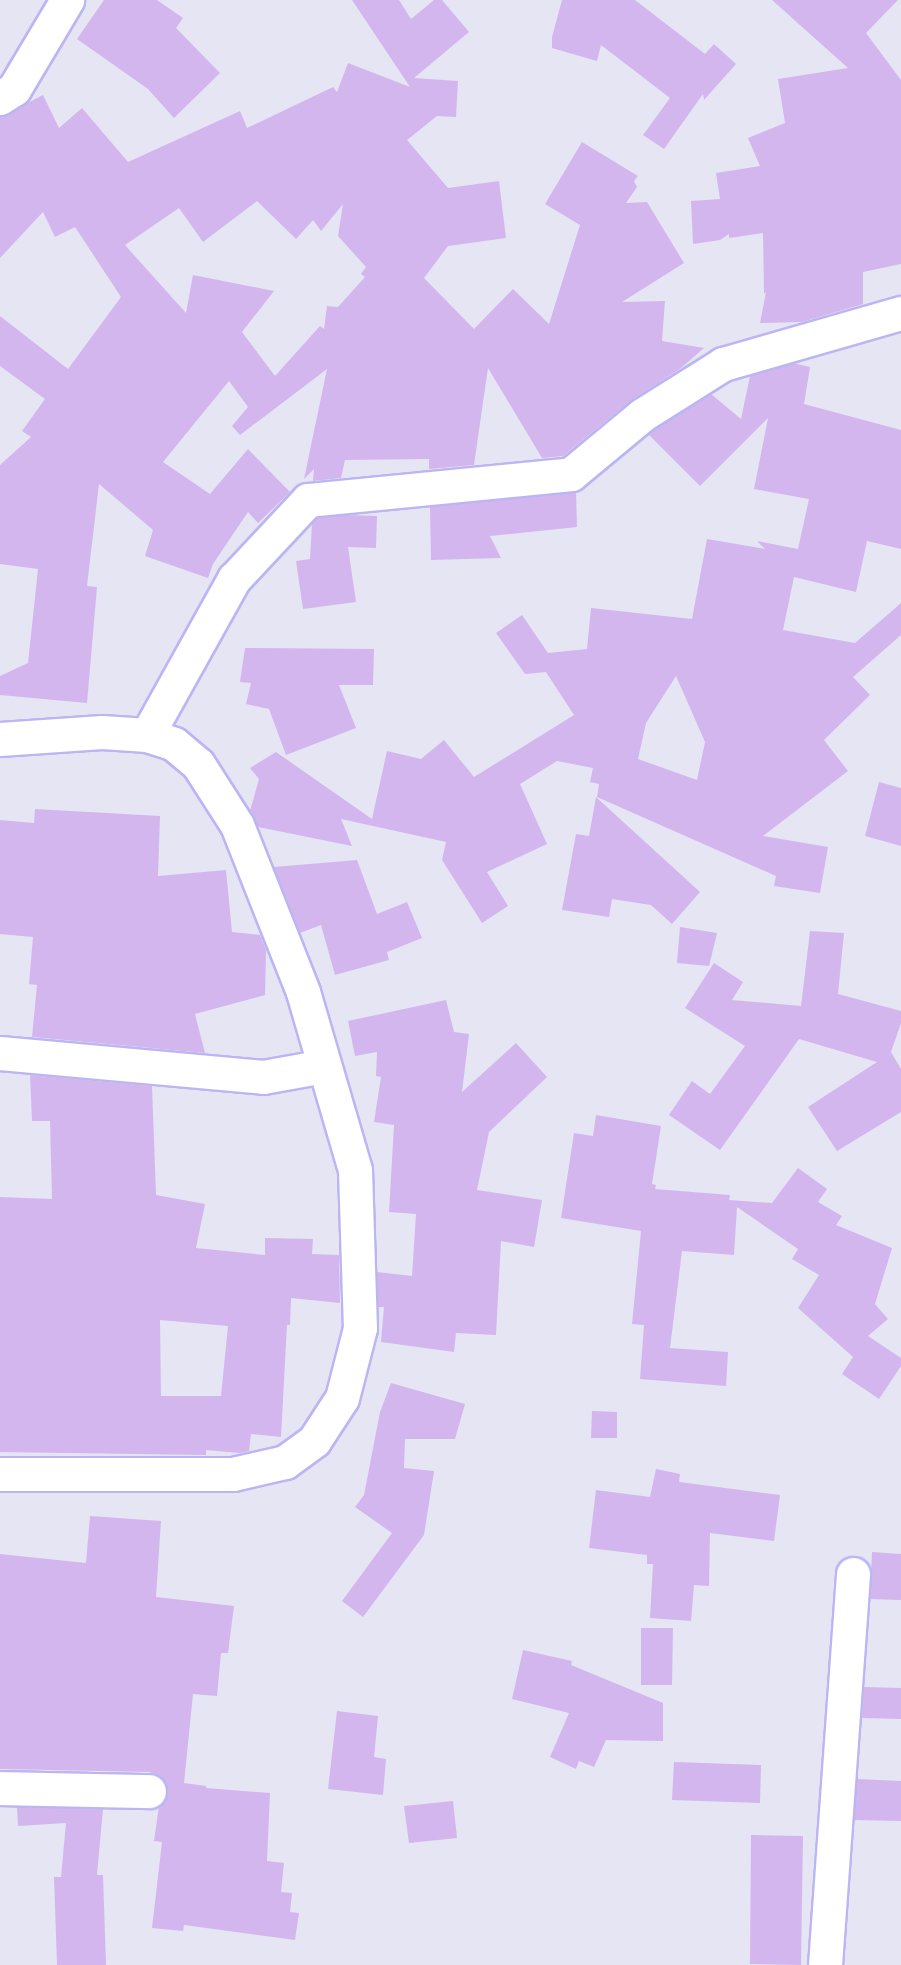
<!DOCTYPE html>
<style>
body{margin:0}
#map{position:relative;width:901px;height:1965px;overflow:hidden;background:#e5e5f4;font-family:"PT Sans Narrow",sans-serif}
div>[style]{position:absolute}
.building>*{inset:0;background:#d4b6ef}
.roads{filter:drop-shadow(2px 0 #bbb6f3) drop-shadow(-2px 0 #bbb6f3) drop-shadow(0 2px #bbb6f3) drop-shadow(0 -2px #bbb6f3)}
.minor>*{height:33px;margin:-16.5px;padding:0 16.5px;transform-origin:16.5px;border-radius:16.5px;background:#fff}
span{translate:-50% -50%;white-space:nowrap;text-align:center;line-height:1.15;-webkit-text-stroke:6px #f4f4f4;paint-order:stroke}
</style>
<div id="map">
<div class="building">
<i style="clip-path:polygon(104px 0,157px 0,183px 18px,176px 28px,220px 73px,174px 118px,148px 89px,77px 39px)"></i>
<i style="clip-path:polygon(evenodd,352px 0,399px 0,411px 19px,434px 0,442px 0,469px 32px,414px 78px,458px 81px,456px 117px,437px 116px,407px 140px,448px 188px,499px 181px,506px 238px,448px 246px,424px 278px,474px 329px,513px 289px,549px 324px,580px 225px,545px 204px,582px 142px,638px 176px,634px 181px,637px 187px,626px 203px,647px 202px,684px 263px,622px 302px,665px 301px,662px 341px,704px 348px,681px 368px,630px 401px,563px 456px,542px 458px,488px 368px,474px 465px,429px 469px,429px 459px,345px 460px,341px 478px,313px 481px,314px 469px,304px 479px,327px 369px,240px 435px,232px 426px,248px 407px,229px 381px,163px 462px,210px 494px,248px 449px,290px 492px,258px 523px,248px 512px,213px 564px,208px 578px,145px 556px,153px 530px,99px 484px,87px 586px,97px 587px,87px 703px,0 695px,0 676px,28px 663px,38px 569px,0 564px,0 465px,31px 437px,22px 431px,45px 399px,0 366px,0 316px,68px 369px,121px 297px,75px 227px,55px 237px,43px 212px,0 258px,0 117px,43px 95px,59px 128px,82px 108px,128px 162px,240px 111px,247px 128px,333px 87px,337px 92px,348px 63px,410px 87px,352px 0,257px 201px,296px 239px,313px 220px,321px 231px,343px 204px,338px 236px,366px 267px,361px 274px,365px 277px,338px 307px,327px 306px,324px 329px,320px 326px,275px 376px,242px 332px,274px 291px,193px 275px,186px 313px,125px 245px,179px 208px,203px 242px,257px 201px)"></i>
<i style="clip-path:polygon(562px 0,635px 0,705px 54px,714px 44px,736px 64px,704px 100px,703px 94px,664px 149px,643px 135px,670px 98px,601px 45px,597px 61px,552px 48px,552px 37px)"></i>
<i style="clip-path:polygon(772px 0,898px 0,866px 33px,901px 80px,901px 264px,863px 272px,863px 304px,802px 322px,760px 323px,766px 292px,764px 294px,763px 233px,729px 238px,729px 234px,720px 240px,693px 244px,691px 201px,720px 199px,716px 173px,760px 166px,748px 138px,785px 123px,778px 79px,848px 68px)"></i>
<i style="clip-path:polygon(evenodd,793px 363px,810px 367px,804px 404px,901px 430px,901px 549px,867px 541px,856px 592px,794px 577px,783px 630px,855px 643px,901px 603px,901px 635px,853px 677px,870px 695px,824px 740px,848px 771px,763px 836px,828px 847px,820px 893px,774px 886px,776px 876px,597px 797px,599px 784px,590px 782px,593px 768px,557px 761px,520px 784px,547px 844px,487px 872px,508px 906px,482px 923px,442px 860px,446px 842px,341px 819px,352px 846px,258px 827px,250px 811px,259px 779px,250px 768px,276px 752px,372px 819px,387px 751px,421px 759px,444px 740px,474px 777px,574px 715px,546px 672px,525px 674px,496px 633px,522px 615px,548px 653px,587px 649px,591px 608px,692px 619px,707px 539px,765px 549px,757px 541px,798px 549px,809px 499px,754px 489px,768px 418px,700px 486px,648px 434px,711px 394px,741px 419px,750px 376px,793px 363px,676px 676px,705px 742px,697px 780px,638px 759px,646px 723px,676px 676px)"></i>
<i style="clip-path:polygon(576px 491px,577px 527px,490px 536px,501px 558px,431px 560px,430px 507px)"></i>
<i style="clip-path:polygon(346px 515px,377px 516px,376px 548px,348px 547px,356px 602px,303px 609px,296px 561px,310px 559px,312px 524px,317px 518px)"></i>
<i style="clip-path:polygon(245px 648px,374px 649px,373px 685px,339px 685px,356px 728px,286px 755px,269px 709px,246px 704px,251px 683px,240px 682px)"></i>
<i style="clip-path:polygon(879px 782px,901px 788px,901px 846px,865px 836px)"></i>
<i style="clip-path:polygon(596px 797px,700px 892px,672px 924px,651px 905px,612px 899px,609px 917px,562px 910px,576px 834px,589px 836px)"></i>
<i style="clip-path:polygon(35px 809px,160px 816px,158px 876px,226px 870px,232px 932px,260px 935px,266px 950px,265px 995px,195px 1014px,205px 1053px,32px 1037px,37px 985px,29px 984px,33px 937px,0 934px,0 820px,34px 823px)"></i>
<i style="clip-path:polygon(357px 860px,377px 914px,407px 902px,422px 938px,387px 952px,389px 960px,335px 975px,321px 925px,300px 933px,274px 867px)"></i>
<i style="clip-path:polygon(680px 927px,717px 933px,709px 966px,677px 963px)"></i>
<i style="clip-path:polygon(810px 931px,844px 933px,838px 994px,901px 1011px,901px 1023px,891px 1052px,901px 1069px,901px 1112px,837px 1151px,808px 1107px,877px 1062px,799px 1039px,720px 1150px,669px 1115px,692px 1081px,710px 1094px,745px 1046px,685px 1008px,714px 963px,743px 982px,732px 1000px,801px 1006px)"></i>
<i style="clip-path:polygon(446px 1000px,454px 1032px,469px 1034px,462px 1092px,516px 1043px,547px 1077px,489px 1132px,477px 1190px,542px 1200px,534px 1247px,501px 1241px,496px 1335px,456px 1333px,454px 1352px,381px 1342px,384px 1307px,378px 1307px,377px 1272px,412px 1276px,416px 1214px,389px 1212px,394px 1125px,374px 1122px,381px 1077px,376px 1076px,377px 1052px,355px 1056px,348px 1021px)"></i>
<i style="clip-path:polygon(evenodd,30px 1075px,152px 1086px,156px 1195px,205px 1204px,196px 1248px,265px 1255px,265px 1238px,313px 1239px,312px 1254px,339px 1255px,340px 1303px,291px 1298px,290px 1325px,287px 1325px,281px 1437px,251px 1434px,249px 1451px,240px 1453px,206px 1450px,206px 1455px,0 1452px,0 1197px,52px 1199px,50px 1121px,32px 1121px,30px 1075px,160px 1320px,228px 1326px,221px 1396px,161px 1396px,160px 1320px)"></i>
<i style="clip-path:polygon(596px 1115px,661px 1126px,652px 1184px,656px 1185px,655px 1189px,730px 1195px,729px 1200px,772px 1203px,798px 1168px,827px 1189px,818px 1202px,842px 1216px,836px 1225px,892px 1248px,875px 1304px,888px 1319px,868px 1336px,901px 1358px,901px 1366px,879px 1399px,842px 1374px,853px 1357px,798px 1308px,819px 1275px,792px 1259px,798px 1249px,737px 1207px,734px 1255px,682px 1251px,670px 1348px,728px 1352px,726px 1386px,640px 1379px,644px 1325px,632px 1324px,641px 1231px,561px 1218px,574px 1133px,593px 1136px)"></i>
<i style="clip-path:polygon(391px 1383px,465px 1404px,455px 1439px,405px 1439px,404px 1468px,434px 1471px,424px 1535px,363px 1617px,342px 1601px,392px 1533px,355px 1507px,364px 1495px,380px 1412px)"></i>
<i style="clip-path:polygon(592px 1411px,617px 1412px,617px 1438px,591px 1438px)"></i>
<i style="clip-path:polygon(656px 1469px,680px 1474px,679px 1482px,780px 1495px,774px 1541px,710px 1533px,709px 1586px,694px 1585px,691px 1621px,650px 1618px,653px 1564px,647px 1564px,647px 1555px,589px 1548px,596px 1490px,650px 1497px)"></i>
<i style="clip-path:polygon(90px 1516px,161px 1521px,156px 1597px,234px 1606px,228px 1653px,221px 1653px,217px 1696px,193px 1694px,184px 1783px,206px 1786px,206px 1788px,270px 1793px,267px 1861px,284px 1863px,281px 1892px,292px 1893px,290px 1912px,299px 1913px,295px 1940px,184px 1925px,183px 1931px,152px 1928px,162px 1842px,154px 1841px,159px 1806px,168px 1792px,165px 1781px,158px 1775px,149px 1772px,0 1769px,0 1554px,86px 1563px)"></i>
<i style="clip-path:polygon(872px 1552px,901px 1554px,901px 1600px,870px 1599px)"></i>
<i style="clip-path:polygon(641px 1628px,673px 1628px,672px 1685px,641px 1685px)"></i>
<i style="clip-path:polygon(523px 1650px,572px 1661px,571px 1665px,663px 1703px,663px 1741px,606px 1740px,594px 1767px,579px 1761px,576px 1769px,550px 1757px,569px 1713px,512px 1699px)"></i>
<i style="clip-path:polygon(864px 1687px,901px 1688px,901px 1719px,862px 1718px)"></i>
<i style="clip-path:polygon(337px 1711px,378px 1716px,374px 1757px,386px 1759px,383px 1795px,328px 1789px)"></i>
<i style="clip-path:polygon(674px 1762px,761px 1765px,760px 1803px,672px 1800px)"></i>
<i style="clip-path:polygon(857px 1779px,901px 1781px,901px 1821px,854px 1820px)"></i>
<i style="clip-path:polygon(453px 1801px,457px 1838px,409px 1843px,404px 1806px)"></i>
<i style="clip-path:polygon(17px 1807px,103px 1809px,97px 1875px,103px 1875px,106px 1965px,57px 1965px,54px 1877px,61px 1877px,66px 1823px,18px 1826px)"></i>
<i style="clip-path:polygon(751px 1835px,803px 1836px,801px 1965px,750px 1964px)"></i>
</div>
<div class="roads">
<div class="minor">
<i style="left:0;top:98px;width:17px;rotate:-33deg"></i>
<i style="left:14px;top:89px;width:104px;rotate:-59.2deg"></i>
<i style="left:147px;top:735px;width:179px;rotate:-60.9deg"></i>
<i style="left:234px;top:579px;width:108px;rotate:-46.9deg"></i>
<i style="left:308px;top:500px;width:264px;rotate:-5.6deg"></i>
<i style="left:571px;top:474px;width:92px;rotate:-39.7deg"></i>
<i style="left:642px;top:415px;width:96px;rotate:-32.2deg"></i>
<i style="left:723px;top:364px;width:185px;rotate:-16deg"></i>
<i style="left:0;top:739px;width:102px;rotate:-3.9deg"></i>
<i style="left:102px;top:732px;width:45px;rotate:3.8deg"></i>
<i style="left:147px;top:735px;width:28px;rotate:18deg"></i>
<i style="left:174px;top:744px;width:31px;rotate:40deg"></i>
<i style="left:198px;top:764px;width:72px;rotate:57.4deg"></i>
<i style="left:237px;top:825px;width:180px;rotate:68.4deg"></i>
<i style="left:303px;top:992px;width:185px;rotate:73.7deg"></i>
<i style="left:355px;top:1170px;width:158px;rotate:88.2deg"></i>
<i style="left:360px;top:1328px;width:72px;rotate:104.4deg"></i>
<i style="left:342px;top:1398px;width:51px;rotate:123.1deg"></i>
<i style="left:314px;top:1441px;width:36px;rotate:144deg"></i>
<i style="left:285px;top:1462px;width:53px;rotate:167deg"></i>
<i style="left:233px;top:1474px;width:233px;rotate:180deg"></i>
<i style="left:0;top:1053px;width:264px;rotate:5.2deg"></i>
<i style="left:263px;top:1077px;width:62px;rotate:-10.2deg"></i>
<i style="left:0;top:1788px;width:149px;rotate:1.2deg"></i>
<i style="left:825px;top:1965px;width:392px;rotate:-85.9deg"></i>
</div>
</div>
</div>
